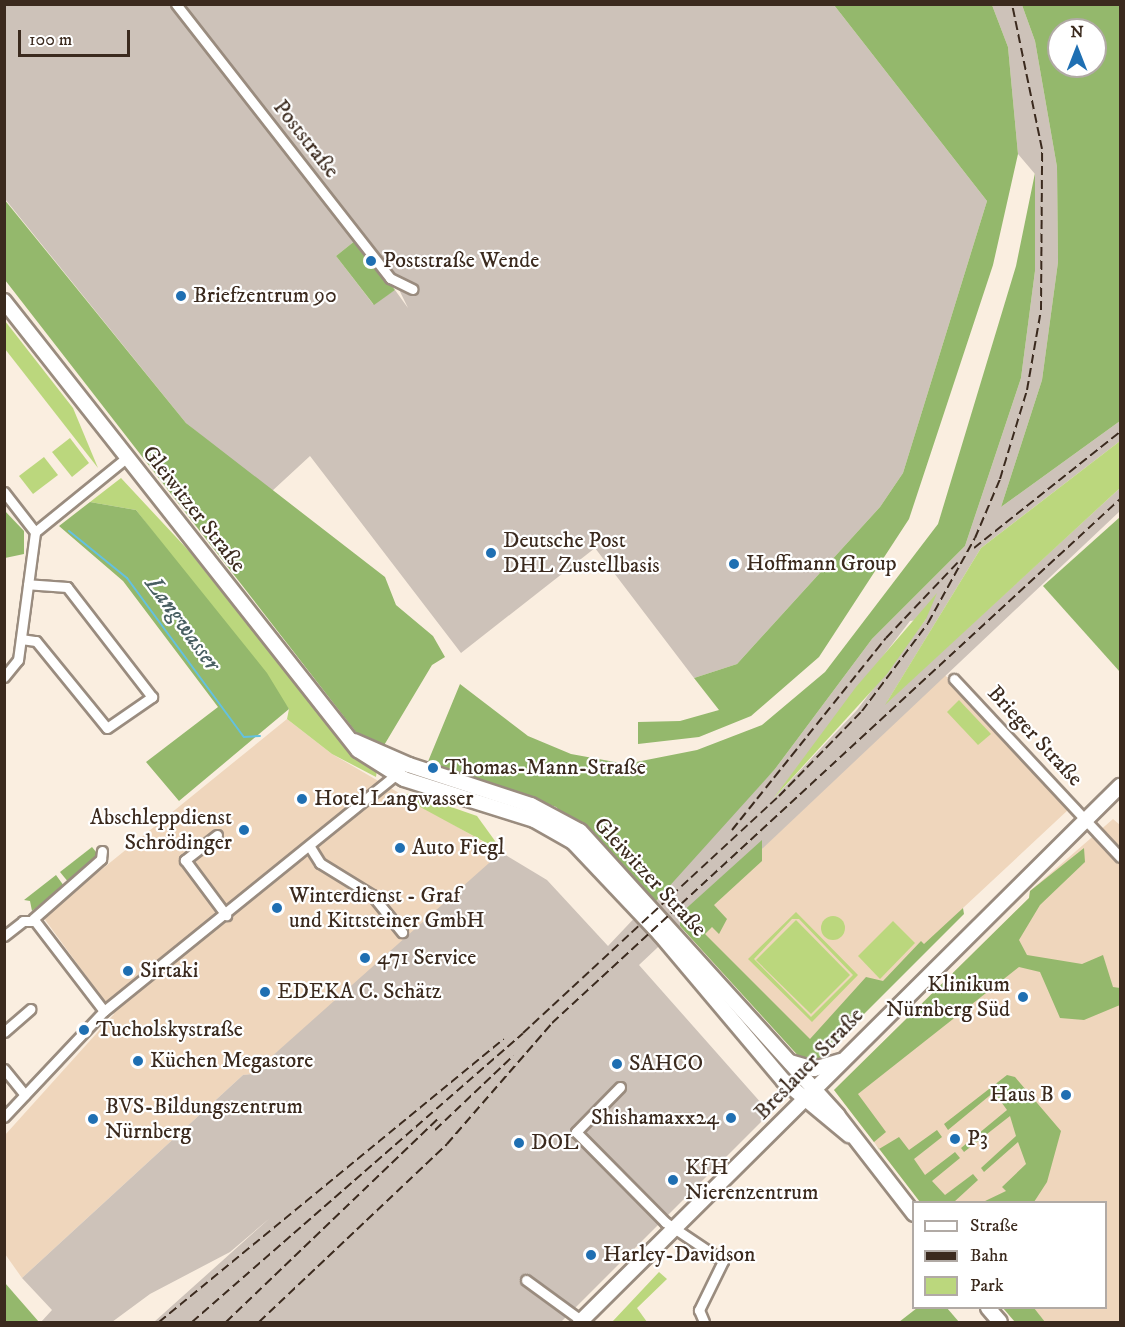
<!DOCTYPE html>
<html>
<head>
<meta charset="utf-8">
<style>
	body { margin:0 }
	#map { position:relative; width:1125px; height:1327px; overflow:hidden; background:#faeee0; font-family:"IM FELL DW Pica",serif }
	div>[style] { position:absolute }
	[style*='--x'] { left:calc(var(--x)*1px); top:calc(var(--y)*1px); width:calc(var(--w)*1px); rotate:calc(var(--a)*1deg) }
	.built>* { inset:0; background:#efd6bc }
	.industrial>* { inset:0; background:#cdc2b9 }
	.green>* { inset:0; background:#bbd77d }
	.round { border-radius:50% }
	.forest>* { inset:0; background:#94b86c }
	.stream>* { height:2px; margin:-1px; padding:0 1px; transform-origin:1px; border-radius:1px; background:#63c1e1 }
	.roads { filter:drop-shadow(2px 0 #9a8c7f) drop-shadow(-2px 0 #9a8c7f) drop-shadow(0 2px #9a8c7f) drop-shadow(0 -2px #9a8c7f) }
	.street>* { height:9px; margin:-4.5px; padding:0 4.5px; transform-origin:4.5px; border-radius:4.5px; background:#fff }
	.secondary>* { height:14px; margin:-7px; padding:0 7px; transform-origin:7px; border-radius:7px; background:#fff }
	.rail>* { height:2px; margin-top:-1px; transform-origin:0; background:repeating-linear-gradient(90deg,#3b2a1e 0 9px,transparent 0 13.5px) }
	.dots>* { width:16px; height:16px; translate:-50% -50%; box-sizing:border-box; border:3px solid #fff; border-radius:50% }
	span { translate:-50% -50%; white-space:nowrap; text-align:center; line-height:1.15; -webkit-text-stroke:4.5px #fff; paint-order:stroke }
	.street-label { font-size:22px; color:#3b2a1e }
	.poi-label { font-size:22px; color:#3b2a1e }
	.left { translate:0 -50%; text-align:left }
	.right { translate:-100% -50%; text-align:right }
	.water-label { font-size:24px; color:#495f62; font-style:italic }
	.frame { position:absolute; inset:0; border:6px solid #3b2a1e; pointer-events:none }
	.legend { position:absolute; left:912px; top:1201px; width:195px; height:108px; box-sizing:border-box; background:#fff; border:2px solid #b1aaa5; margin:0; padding:8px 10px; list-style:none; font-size:18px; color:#3b2a1e }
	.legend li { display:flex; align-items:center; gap:12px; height:30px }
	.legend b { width:30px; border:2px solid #b1aaa5 }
	.north { position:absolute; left:1047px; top:18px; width:60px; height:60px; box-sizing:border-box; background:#fff; border:2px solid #b1aaa5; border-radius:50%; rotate:0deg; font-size:16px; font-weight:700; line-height:24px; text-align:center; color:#3b2a1e }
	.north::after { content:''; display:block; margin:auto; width:21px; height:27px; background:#1f6fb2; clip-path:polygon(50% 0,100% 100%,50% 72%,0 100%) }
	.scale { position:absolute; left:18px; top:30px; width:112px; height:27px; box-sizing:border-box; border:3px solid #3b2a1e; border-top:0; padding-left:8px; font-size:18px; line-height:21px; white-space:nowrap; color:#3b2a1e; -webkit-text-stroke:4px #fff; paint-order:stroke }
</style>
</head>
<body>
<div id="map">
	<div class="built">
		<div style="clip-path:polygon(945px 675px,1069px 809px,963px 908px,816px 1062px,803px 1061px,680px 926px)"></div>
		<div style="clip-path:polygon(287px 719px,332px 754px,504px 854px,252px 1074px,243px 1075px,22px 1278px,5px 1254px,5px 1135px,114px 1014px,43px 917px)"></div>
		<div style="clip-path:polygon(1113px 819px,1120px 825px,1120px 1322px,1015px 1322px,1003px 1308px,1106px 1308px,1106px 1202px,920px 1202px,834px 1090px,1029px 898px,1030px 891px)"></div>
	</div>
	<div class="industrial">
		<div style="clip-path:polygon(4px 5px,169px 5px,356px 240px,336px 256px,373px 304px,395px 290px,408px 308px,388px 267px,182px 5px,834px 5px,987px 201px,903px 473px,880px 507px,737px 664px,694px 678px,595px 548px,461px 653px,310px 456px,271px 492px,186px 423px,5px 199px)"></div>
		<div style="clip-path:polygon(evenodd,992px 5px,1022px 5px,1035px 41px,1057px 167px,1058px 262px,1042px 380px,1001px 507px,1120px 421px,1120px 441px,981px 548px,887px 702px,1120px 488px,1120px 511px,639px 965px,770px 1113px,561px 1322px,154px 1322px,270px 1218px,230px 1252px,150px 1294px,112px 1322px,41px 1322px,52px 1310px,22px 1278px,243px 1075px,252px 1074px,489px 863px,504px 854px,547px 880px,608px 946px,775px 769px,872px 639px,965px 546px,1021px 378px,1035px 271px,1035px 174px,1018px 154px,1008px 47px,992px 5px,926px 619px,857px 710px,773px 799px,910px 621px,926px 619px)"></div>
	</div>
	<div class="green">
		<div style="clip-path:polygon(5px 321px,73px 408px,98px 468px,5px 349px)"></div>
		<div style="clip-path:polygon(70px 438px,89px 463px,72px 477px,52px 452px)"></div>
		<div style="clip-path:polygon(1120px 441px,1120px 488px,885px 705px,981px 548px)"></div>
		<div style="clip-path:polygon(44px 457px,58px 475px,33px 494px,19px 476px)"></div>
		<div style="clip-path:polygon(121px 478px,189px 551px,337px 737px,377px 770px,376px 777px,332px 754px,287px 719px,289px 709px,136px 510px,90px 502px)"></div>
		<div style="clip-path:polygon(937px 593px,926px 619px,887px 674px,773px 799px,856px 687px)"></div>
		<div style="clip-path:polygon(959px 700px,991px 734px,978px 745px,947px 712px)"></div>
		<div style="clip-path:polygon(411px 793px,477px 816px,503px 852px,400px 796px)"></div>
		<div style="clip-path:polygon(evenodd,796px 912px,858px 975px,812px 1022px,748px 959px,796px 912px,792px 919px,799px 919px,853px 975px,811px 1017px,754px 959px,792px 919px)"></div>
		<div class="round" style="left:821px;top:916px;width:24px;height:24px"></div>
		<div style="clip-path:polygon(796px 920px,850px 975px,811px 1014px,756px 960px)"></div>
		<div style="clip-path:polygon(893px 921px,915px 943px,880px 979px,858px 956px)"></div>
		<div style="clip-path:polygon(659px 1272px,667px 1279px,637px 1308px,647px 1322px,612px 1322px)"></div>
	</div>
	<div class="forest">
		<div style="clip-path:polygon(834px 5px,992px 5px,1008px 47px,1018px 154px,993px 265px,909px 519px,819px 657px,751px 716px,699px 737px,638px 744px,638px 722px,680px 721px,719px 710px,694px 678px,737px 664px,880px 507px,903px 473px,987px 201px)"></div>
		<div style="clip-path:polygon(evenodd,1022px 5px,1120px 5px,1120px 421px,1001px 507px,1042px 380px,1058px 262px,1057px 167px,1035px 41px,1022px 5px,1059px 30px,1095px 30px,1095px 66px,1059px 66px,1059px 30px)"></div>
		<div style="clip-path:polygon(1035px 173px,1035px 271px,1021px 378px,965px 546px,872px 639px,775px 769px,656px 901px,556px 807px,427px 764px,460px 684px,528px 736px,571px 754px,626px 764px,697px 750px,762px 725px,825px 672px,938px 524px,1016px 266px)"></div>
		<div style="clip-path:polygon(4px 199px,186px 423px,385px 577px,396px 605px,433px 636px,445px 657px,432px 665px,383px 747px,359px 736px,5px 280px)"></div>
		<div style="clip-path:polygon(356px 240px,395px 290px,374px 305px,336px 256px)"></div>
		<div style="clip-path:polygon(90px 502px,136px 510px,267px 673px,289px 709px,179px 801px,146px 762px,218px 707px,123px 581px,59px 526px)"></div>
		<div style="clip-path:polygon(4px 510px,24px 531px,24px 554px,5px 558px)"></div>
		<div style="clip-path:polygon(1120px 517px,1120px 672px,1043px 586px)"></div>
		<div style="clip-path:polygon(762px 840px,762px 861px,714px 905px,727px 919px,719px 934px,712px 927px,705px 934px,810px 1039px,866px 977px,883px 981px,921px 941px,924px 944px,963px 908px,964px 914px,816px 1062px,803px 1061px,680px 926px,680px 914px)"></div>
		<div style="clip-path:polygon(92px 847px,101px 858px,69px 883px,60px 872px)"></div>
		<div style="clip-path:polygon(1084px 848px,1085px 862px,1040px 905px,1019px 940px,1027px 955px,1082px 964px,1103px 955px,1113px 987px,1120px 988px,1120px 1005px,1084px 1020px,1060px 1018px,1040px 972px,1019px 967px,858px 1094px,886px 1132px,874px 1142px,879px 1149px,899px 1137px,909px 1150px,937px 1130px,942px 1137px,914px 1159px,925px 1175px,955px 1152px,960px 1158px,932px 1181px,945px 1195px,973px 1174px,978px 1180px,954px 1202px,920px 1202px,834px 1090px,1029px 898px,1030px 891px)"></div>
		<div style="clip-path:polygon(56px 875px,64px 886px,32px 911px,30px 901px,24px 900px)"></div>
		<div style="clip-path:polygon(1007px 1075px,1015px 1077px,1061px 1131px,1047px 1182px,1034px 1202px,983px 1202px,1006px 1191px,1002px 1187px,1026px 1164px,1018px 1142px,984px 1172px,981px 1168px,1016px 1136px,1010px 1116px,964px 1152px,961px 1148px,1007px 1110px,994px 1092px,948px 1130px,944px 1124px)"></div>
		<div style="clip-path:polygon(4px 1283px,5px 1283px,39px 1322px,5px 1322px)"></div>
		<div style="clip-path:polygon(917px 1308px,947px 1308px,959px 1322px,899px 1322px)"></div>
		<div style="clip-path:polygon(1003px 1308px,1034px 1308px,1045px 1322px,1015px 1322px)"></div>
	</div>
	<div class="stream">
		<div style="--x:69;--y:531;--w:75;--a:39"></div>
		<div style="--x:127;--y:578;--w:197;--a:53.7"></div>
		<div style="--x:244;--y:737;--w:16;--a:-4"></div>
	</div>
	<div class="roads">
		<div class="street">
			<div style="--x:176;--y:4;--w:348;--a:52"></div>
			<div style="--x:390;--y:278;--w:25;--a:26"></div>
			<div style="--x:4;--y:492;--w:51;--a:52.2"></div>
			<div style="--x:21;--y:639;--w:15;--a:8"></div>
			<div style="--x:36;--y:641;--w:112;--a:50.8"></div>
			<div style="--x:107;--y:728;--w:55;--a:-34.6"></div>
			<div style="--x:152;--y:697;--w:139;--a:-127.7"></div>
			<div style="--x:67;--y:587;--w:39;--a:-176"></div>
			<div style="--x:4;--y:677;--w:22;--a:-51"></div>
			<div style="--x:18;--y:660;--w:129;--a:-82.4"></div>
			<div style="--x:35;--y:532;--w:117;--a:-39.1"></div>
			<div style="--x:954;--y:679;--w:243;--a:47"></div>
			<div style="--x:217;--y:835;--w:41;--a:142"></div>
			<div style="--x:185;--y:860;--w:69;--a:53.3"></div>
			<div style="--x:310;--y:847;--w:19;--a:58"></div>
			<div style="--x:320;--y:863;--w:61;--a:31.6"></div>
			<div style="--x:372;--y:895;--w:48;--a:51"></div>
			<div style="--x:33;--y:919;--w:91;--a:-41.4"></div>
			<div style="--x:101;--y:859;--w:8;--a:-83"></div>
			<div style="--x:4;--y:936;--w:24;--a:-38"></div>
			<div style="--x:23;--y:921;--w:12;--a:0"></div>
			<div style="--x:35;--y:921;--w:113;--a:52.5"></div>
			<div style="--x:4;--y:1032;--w:35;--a:-41"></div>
			<div style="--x:4;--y:1069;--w:33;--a:51"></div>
			<div style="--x:620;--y:1087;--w:63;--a:134.4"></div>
			<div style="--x:576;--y:1132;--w:127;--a:45.3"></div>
			<div style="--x:665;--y:1222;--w:70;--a:33.9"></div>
			<div style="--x:723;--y:1261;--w:55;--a:116.1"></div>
			<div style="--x:699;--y:1310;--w:13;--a:67"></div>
			<div style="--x:4;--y:1117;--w:146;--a:-46.7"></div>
			<div style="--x:104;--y:1011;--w:381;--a:-39"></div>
			<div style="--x:526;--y:1280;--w:69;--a:36.2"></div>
		</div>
		<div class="secondary">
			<div style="--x:4;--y:301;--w:572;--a:51.75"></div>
			<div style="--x:358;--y:750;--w:54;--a:32.2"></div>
			<div style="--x:404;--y:779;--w:136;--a:17.5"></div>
			<div style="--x:534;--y:820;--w:45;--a:29.4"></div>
			<div style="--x:573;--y:842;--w:127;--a:46.6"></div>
			<div style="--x:660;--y:934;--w:192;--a:49.9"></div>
			<div style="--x:784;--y:1081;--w:85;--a:39.7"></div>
			<div style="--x:354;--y:741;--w:60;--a:23.6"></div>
			<div style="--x:409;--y:765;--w:128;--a:18.2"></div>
			<div style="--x:531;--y:805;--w:55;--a:28"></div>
			<div style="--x:580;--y:831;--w:384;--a:47.8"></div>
			<div style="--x:838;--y:1116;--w:124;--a:52.2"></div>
			<div style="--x:790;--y:1062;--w:25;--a:16"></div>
			<div style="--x:814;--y:1069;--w:27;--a:-17"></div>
			<div style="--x:988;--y:1308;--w:18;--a:49"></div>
			<div style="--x:580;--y:1322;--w:761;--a:-44.79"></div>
		</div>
	</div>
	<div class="rail">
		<div style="--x:974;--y:548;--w:186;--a:-38.5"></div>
		<div style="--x:732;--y:830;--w:246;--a:-51.3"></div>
		<div style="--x:886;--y:638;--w:105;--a:-46.5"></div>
		<div style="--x:435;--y:1130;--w:108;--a:-43.5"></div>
		<div style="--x:159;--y:1322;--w:446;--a:-39.4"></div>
		<div style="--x:192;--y:1322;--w:439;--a:-41.1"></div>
		<div style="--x:523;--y:1033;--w:349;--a:-42.8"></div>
		<div style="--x:779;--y:796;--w:119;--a:-45.7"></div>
		<div style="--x:862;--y:711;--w:110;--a:-53.1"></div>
		<div style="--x:928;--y:623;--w:97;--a:-61.1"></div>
		<div style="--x:975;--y:538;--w:64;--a:-67"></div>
		<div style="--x:1000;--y:479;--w:93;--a:-73.1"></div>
		<div style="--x:1027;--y:390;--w:81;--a:-80.1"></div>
		<div style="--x:1041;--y:310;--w:161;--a:-89.6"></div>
		<div style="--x:1042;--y:149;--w:148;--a:-101.7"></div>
		<div style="--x:226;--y:1322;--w:294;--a:-43.8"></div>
		<div style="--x:259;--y:1322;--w:259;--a:-43.4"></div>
		<div style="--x:447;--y:1144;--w:160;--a:-49"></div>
		<div style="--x:552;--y:1023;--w:773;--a:-42.69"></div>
	</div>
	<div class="dots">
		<div style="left:371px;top:261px;background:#1f6fb2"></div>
		<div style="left:181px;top:296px;background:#1f6fb2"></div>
		<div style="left:491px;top:553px;background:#1f6fb2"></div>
		<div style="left:734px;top:564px;background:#1f6fb2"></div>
		<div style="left:433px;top:768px;background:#1f6fb2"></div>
		<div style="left:302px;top:799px;background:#1f6fb2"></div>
		<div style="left:244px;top:830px;background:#1f6fb2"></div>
		<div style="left:400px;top:848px;background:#1f6fb2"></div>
		<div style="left:277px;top:908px;background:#1f6fb2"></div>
		<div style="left:365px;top:958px;background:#1f6fb2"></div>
		<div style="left:128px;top:971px;background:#1f6fb2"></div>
		<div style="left:265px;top:992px;background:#1f6fb2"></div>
		<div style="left:1023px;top:997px;background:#1f6fb2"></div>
		<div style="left:84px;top:1030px;background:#1f6fb2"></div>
		<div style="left:138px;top:1061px;background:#1f6fb2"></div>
		<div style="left:617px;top:1064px;background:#1f6fb2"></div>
		<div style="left:1066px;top:1095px;background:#1f6fb2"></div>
		<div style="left:731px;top:1118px;background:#1f6fb2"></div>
		<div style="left:93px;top:1119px;background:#1f6fb2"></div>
		<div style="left:955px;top:1139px;background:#1f6fb2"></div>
		<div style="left:519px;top:1143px;background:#1f6fb2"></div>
		<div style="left:673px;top:1180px;background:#1f6fb2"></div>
		<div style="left:591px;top:1255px;background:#1f6fb2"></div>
	</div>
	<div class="street-label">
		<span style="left:306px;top:139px;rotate:52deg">Poststraße</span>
		<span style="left:194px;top:509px;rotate:52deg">Gleiwitzer Straße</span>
		<span style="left:1035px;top:736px;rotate:47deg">Brieger Straße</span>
		<span style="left:650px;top:877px;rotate:47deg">Gleiwitzer Straße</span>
		<span style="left:809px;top:1064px;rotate:-46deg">Breslauer Straße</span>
	</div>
	<div class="poi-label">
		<span class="left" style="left:383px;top:261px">Poststraße Wende</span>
		<span class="left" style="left:193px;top:296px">Briefzentrum 90</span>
		<span class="left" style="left:503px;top:553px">Deutsche Post<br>DHL Zustellbasis</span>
		<span class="left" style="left:746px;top:564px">Hoffmann Group</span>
		<span class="left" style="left:445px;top:768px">Thomas-Mann-Straße</span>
		<span class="left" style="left:314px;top:799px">Hotel Langwasser</span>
		<span class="right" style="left:232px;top:830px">Abschleppdienst<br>Schrödinger</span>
		<span class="left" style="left:412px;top:848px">Auto Fiegl</span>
		<span class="left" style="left:289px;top:908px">Winterdienst - Graf<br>und Kittsteiner GmbH</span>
		<span class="left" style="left:377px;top:958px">471 Service</span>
		<span class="left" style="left:140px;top:971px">Sirtaki</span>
		<span class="right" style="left:1010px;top:997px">Klinikum<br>Nürnberg Süd</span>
		<span class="left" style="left:277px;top:992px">EDEKA C. Schätz</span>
		<span class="left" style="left:96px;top:1030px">Tucholskystraße</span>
		<span class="left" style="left:150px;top:1061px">Küchen Megastore</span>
		<span class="left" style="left:629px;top:1064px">SAHCO</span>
		<span class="right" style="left:1054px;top:1095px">Haus B</span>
		<span class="left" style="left:105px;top:1119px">BVS-Bildungszentrum<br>Nürnberg</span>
		<span class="right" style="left:719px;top:1118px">Shishamaxx24</span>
		<span class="left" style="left:967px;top:1139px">P3</span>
		<span class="left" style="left:531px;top:1143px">DOL</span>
		<span class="left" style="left:685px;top:1180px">KfH<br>Nierenzentrum</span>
		<span class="left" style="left:603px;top:1255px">Harley-Davidson</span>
	</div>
	<div class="water-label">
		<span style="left:182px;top:624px;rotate:54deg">Langwasser</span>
	</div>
	<div class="frame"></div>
	<ul class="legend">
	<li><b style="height:8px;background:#fff"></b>Straße</li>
	<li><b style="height:8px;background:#3b2a1e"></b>Bahn</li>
	<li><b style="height:16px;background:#bbd77d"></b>Park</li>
	</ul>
	<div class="north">N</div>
	<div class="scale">100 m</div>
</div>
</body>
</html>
